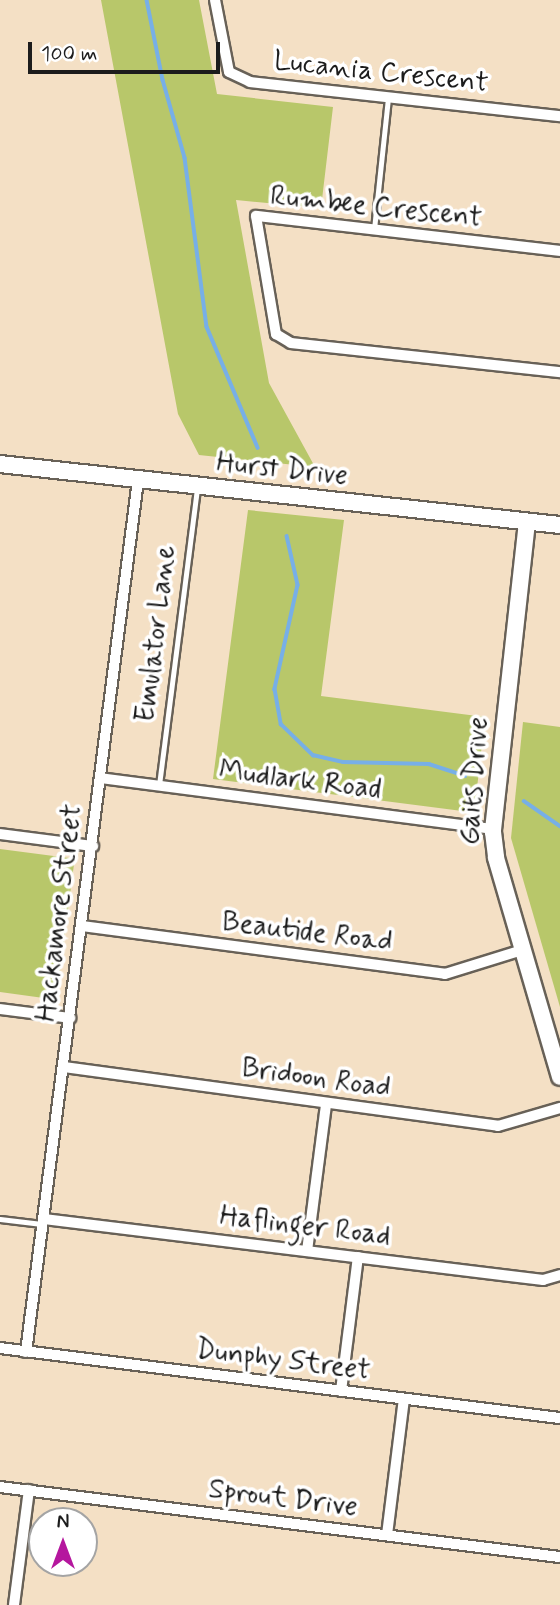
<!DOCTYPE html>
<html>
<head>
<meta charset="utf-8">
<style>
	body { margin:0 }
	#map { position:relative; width:560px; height:1605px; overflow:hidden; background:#f4e0c5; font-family:Mynerve,sans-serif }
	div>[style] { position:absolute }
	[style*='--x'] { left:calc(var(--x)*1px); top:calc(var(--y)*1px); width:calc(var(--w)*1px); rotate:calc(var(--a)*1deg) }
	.green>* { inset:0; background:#b8c76a }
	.stream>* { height:3.5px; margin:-1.75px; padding:0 1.75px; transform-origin:1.75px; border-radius:1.75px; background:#77afe7 }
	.roads { filter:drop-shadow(2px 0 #686157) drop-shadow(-2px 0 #686157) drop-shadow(0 2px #686157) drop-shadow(0 -2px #686157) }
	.lane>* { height:5px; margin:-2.5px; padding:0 2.5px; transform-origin:2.5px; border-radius:2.5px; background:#fff }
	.street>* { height:10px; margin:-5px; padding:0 5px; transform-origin:5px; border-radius:5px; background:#fff }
	.secondary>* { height:16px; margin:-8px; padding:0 8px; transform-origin:8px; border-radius:8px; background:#fff }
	span { translate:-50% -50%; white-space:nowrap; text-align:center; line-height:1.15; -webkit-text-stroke:7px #fff; paint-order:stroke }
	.street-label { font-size:28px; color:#1c1c1c }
	.north { position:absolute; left:28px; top:1507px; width:70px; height:70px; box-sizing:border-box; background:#fff; border:2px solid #a4a4a4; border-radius:50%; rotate:0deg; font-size:19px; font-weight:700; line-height:28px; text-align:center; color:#1c1c1c }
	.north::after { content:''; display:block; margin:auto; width:24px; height:32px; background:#b5179e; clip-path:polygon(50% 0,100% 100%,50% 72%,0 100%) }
	.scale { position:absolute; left:28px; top:42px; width:192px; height:32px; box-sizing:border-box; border:4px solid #1c1c1c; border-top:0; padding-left:9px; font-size:21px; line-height:24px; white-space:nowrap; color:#1c1c1c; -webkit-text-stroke:5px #fff; paint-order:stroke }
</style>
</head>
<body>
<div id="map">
	<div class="green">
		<div style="clip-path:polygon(101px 0,199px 0,217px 94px,333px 107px,321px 208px,236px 200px,269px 383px,315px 467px,199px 455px,178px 414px)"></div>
		<div style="clip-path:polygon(248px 510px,344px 520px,321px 696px,485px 717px,475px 806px,470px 812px,213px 779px)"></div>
		<div style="clip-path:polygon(523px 722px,560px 727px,560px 1007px,511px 838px)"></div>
		<div style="clip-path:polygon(0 849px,69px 858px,74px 864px,57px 994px,51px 999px,0 992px)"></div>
	</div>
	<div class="stream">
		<div style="--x:147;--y:0;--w:82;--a:78.7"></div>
		<div style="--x:163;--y:80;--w:81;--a:74.2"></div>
		<div style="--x:185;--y:158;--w:170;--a:82.6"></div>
		<div style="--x:207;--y:327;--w:131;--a:67.1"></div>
		<div style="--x:287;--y:536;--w:50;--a:77.3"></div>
		<div style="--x:298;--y:585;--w:107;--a:102.5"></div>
		<div style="--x:275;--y:689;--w:36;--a:80"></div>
		<div style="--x:281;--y:724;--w:45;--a:44.1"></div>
		<div style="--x:313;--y:755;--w:31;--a:13"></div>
		<div style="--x:343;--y:762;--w:86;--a:1.3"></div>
		<div style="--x:429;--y:764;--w:38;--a:18"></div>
		<div style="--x:524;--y:801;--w:44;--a:34.8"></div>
	</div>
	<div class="roads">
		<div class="lane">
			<div style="--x:374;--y:229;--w:133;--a:-83.9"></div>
			<div style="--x:159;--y:785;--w:299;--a:-82.7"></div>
			<div style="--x:0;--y:1219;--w:42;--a:6.8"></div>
		</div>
		<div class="street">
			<div style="--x:215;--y:0;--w:73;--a:79"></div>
			<div style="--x:229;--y:72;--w:23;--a:25"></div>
			<div style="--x:250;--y:82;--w:312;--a:6.3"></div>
			<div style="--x:560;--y:251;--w:306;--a:-173.4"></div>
			<div style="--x:256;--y:216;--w:120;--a:80.4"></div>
			<div style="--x:276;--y:334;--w:17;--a:31"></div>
			<div style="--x:291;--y:343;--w:271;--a:6.2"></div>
			<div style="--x:100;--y:778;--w:396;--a:7.4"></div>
			<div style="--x:0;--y:834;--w:94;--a:7.4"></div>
			<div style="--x:82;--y:926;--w:366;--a:7.5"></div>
			<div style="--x:445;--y:974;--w:81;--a:-17.3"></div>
			<div style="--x:0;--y:1009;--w:71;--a:7.3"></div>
			<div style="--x:64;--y:1067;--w:438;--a:7.7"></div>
			<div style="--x:498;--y:1126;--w:65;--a:-16.2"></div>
			<div style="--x:44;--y:1219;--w:503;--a:6.97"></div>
			<div style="--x:543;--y:1280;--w:18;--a:-16"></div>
			<div style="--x:307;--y:1251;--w:148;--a:-82.6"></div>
			<div style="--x:0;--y:1348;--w:564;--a:7.13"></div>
			<div style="--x:26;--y:1352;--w:879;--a:-82.68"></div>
			<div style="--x:341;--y:1391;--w:135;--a:-82.8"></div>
			<div style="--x:0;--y:1487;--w:564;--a:7.13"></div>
			<div style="--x:387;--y:1535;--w:137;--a:-82.9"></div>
			<div style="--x:14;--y:1605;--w:116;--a:-82.6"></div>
		</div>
		<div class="secondary">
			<div style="--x:0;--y:464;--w:563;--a:6.22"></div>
			<div style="--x:527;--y:522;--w:312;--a:96.3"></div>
			<div style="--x:493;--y:832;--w:26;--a:83"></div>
			<div style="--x:496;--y:858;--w:228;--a:73.7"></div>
		</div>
	</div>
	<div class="street-label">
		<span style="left:381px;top:73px;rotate:6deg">Lucania Crescent</span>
		<span style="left:376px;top:208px;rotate:6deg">Rumbee Crescent</span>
		<span style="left:282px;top:470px;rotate:6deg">Hurst Drive</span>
		<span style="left:157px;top:634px;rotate:-83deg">Emulator Lane</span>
		<span style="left:300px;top:781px;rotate:7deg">Mudlark Road</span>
		<span style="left:475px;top:781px;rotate:-86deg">Gaits Drive</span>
		<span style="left:60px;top:913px;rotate:-83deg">Hackamore Street</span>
		<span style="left:307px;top:933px;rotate:7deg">Beautide Road</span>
		<span style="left:316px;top:1079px;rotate:8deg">Bridoon Road</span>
		<span style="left:305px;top:1227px;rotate:7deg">Haflinger Road</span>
		<span style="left:283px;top:1361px;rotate:7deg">Dunphy Street</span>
		<span style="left:283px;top:1499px;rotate:7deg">Sprout Drive</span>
	</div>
	<div class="north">N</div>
	<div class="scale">100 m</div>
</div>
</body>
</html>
